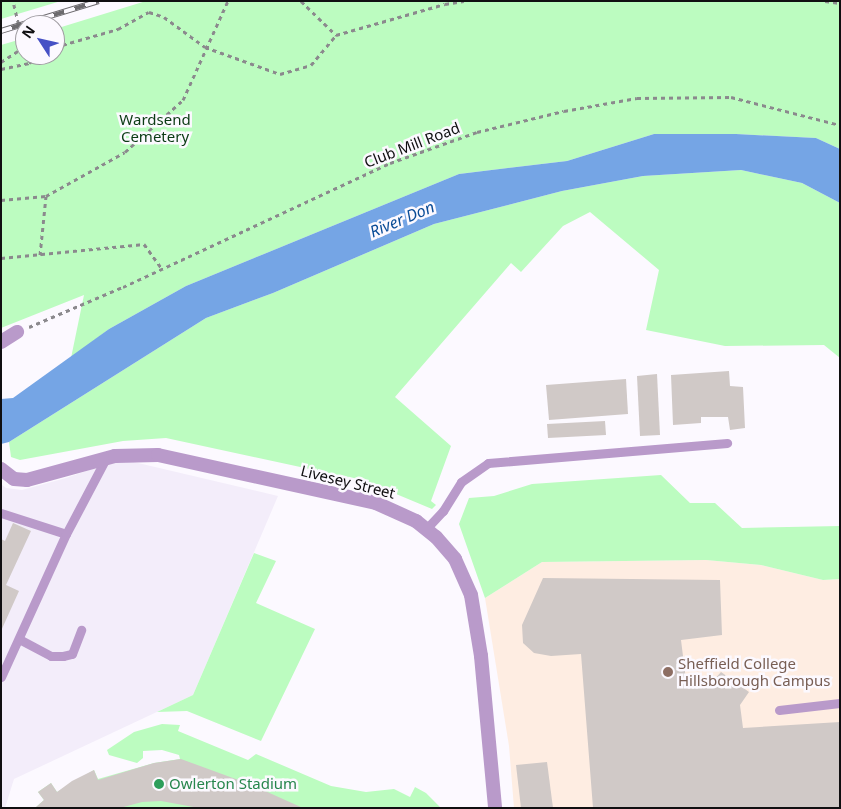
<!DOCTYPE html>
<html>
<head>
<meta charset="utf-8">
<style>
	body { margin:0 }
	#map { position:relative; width:841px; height:809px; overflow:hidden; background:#fcf9ff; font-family:"Noto Sans",sans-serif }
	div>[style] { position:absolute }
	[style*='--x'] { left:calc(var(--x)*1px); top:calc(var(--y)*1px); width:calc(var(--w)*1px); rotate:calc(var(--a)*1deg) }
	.built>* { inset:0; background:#f3edfa }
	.education>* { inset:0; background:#feede2 }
	.green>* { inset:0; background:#bcfcc0 }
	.water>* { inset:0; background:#75a5e5 }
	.building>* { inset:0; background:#d0c9c7 }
	.path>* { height:3px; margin-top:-1.5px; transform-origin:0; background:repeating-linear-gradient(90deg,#8b898d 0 4px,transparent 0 8px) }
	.service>* { height:9px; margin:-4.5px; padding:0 4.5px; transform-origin:4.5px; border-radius:4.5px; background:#b99aca }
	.minor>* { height:14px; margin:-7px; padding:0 7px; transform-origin:7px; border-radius:7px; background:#b99aca }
	.rail>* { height:5.5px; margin-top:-2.75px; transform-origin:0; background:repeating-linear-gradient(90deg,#fcf9ff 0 11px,#6c6a6e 0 22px); box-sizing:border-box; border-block:1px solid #6c6a6e }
	.dots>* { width:14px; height:14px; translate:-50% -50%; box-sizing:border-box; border:2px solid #fcf9ff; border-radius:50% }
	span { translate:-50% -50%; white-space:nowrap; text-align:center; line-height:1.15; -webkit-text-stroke:5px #fcf9ff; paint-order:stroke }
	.park-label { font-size:15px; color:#0b3b14 }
	.street-label { font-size:15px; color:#100f11 }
	.education-label { font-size:15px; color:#785e54 }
	.left { translate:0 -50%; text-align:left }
	.leisure-label { font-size:15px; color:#27864d }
	.water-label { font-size:16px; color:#0a4c97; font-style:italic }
	.frame { position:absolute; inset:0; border:2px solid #100f11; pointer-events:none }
	.north { position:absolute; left:15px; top:15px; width:50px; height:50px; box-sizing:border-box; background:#fcf9ff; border:1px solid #9e9ba0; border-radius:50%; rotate:305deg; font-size:14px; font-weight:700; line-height:20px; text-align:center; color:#100f11 }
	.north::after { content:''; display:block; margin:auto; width:18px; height:22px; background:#4651c5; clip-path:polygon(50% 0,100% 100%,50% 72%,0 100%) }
</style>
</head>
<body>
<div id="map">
	<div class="built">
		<div style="clip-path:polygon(121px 459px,278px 496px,193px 695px,14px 779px,5px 808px,1px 808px,1px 484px,6px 488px,22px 490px,66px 478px)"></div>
	</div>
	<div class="education">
		<div style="clip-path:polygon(706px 560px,761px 565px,823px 580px,840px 579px,840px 808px,514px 808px,509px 746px,485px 598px,542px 562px)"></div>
	</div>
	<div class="green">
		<div style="clip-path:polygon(1px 1px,61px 1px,1px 19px)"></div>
		<div style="clip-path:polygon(146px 1px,840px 1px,840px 149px,816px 138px,736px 134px,654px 134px,567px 161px,459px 174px,186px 286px,109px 329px,71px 358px,84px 295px,1px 328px,1px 45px,25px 38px,25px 55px,55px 55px,55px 29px)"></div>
		<div style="clip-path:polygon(741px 170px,802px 183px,840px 203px,840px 358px,824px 345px,725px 346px,646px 330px,659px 270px,590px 212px,563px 226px,521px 272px,511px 263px,395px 397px,451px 446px,431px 501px,436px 505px,432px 509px,365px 481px,166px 438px,123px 441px,20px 460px,11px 457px,9px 442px,206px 318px,273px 293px,434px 224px,562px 191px,643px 176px)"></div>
		<div style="clip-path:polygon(661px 475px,690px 503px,715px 503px,742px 528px,840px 526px,840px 579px,823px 580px,761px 565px,706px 560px,542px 562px,485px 598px,459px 524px,469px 498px,494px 496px,532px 484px)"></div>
		<div style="clip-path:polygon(254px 553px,276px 561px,256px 603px,315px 629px,261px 741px,187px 711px,157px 712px,193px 695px)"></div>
		<div style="clip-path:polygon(162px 724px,180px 725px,178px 731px,248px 760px,256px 754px,331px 786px,366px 792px,394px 789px,410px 797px,415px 787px,426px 793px,441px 808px,35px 808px,44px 800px,38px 792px,51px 783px,57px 792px,94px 770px,98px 779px,154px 763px,180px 759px,179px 755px,162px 750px,143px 751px,143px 758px,137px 763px,109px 755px,107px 750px,134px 732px)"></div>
	</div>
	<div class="water">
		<div style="clip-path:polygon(654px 134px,736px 134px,816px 138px,840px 149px,840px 203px,802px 183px,741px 170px,643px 176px,562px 191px,434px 224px,273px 293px,206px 318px,9px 442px,1px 444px,1px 399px,13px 398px,109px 329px,186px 286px,459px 174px,567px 161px)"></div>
	</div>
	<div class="building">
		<div style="clip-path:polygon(729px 371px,730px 386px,743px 387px,745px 428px,730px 430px,728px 417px,701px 417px,701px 423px,673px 425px,671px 375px)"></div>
		<div style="clip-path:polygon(657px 374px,660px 435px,640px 436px,637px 376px)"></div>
		<div style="clip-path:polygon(626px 379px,628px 414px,549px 420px,546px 385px)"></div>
		<div style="clip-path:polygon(605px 421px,606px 435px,548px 438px,547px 424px)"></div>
		<div style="clip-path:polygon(13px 523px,31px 531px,6px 585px,19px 591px,1px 631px,1px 539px,5px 541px)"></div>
		<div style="clip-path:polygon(543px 578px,720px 580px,722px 635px,681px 640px,686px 680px,713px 681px,721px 672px,749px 692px,740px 705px,743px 728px,840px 722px,840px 808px,593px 808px,581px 654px,551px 656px,534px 653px,523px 643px,522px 625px)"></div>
		<div style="clip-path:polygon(181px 759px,252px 785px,303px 808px,199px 808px,161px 801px,142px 802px,120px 808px,35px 808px,44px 800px,38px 792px,51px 783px,57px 792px,72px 781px,94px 770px,98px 780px,154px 763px)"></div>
		<div style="clip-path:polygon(547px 762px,553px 808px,521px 808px,516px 765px)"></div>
	</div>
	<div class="path">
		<div style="--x:301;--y:1;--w:49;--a:44.2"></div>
		<div style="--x:825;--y:1;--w:15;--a:8"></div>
		<div style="--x:55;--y:47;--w:66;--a:-15.9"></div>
		<div style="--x:118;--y:29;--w:35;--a:-29"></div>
		<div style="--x:149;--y:12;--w:16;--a:18"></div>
		<div style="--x:164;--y:17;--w:51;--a:36.2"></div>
		<div style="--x:205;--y:47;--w:80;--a:19.8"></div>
		<div style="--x:280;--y:74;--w:32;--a:-16"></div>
		<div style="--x:311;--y:65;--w:39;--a:-50"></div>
		<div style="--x:336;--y:35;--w:113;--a:-15.9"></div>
		<div style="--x:445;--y:4;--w:19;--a:-9"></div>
		<div style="--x:1;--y:62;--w:27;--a:-33"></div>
		<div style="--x:24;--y:47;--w:47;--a:-103.4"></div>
		<div style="--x:1;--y:69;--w:29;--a:-12"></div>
		<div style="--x:29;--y:63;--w:14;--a:-34"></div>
		<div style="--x:1;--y:200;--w:45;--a:-5.1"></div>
		<div style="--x:40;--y:255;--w:59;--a:-84.2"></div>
		<div style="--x:46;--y:196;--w:90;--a:-29.1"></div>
		<div style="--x:125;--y:152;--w:78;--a:-41.9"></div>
		<div style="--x:183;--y:100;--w:109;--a:-65.6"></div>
		<div style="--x:1;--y:258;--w:144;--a:-5.6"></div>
		<div style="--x:144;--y:244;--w:31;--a:54"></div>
		<div style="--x:29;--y:327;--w:102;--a:-23.1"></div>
		<div style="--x:123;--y:287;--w:294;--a:-24.9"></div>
		<div style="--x:390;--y:163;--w:92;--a:-19.6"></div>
		<div style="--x:477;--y:132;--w:89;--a:-13.6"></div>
		<div style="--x:564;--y:111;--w:74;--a:-10.1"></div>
		<div style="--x:637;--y:98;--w:94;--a:-0.6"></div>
		<div style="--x:731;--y:97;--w:113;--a:14.4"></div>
	</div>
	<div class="service">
		<div style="--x:1;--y:513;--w:68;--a:17.9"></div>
		<div style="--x:426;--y:529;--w:25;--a:-47"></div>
		<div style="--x:443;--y:511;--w:34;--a:-58"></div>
		<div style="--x:461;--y:482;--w:33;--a:-35"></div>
		<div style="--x:488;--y:463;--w:240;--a:-4.8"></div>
		<div style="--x:19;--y:639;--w:36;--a:28"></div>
		<div style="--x:51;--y:656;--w:12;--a:0"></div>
		<div style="--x:63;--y:656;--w:9;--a:-13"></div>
		<div style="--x:72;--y:654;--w:26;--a:-69"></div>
		<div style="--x:1;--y:677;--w:157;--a:-65.6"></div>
		<div style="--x:66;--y:534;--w:86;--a:-62.2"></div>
		<div style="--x:779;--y:710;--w:61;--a:-6.5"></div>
	</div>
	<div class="minor">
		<div style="--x:1;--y:342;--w:19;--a:-32"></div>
		<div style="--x:1;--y:469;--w:16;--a:38"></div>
		<div style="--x:14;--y:479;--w:13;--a:4"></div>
		<div style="--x:27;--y:480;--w:91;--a:-15.3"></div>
		<div style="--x:115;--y:456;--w:43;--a:-1.3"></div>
		<div style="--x:158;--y:455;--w:223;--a:12.4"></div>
		<div style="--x:376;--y:503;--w:44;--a:24.2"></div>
		<div style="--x:416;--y:521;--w:26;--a:39"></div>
		<div style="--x:436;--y:537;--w:29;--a:49"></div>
		<div style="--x:455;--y:559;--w:39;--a:66"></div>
		<div style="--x:471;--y:595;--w:62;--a:80.7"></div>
		<div style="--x:481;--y:656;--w:153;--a:84.7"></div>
	</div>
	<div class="rail">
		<div style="--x:1;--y:31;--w:102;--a:-17"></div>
	</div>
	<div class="dots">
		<div style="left:668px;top:672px;background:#8d6e63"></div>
		<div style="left:159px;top:784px;background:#2e9e5b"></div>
	</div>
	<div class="park-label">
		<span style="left:155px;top:128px">Wardsend<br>Cemetery</span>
	</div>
	<div class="street-label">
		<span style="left:412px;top:145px;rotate:-21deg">Club Mill Road</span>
		<span style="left:348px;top:482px;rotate:14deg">Livesey Street</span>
	</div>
	<div class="education-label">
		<span class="left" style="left:678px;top:672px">Sheffield College<br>Hillsborough Campus</span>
	</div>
	<div class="leisure-label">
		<span class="left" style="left:169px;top:784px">Owlerton Stadium</span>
	</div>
	<div class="water-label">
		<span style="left:402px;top:219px;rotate:-23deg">River Don</span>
	</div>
	<div class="frame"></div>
	<div class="north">N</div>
</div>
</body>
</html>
